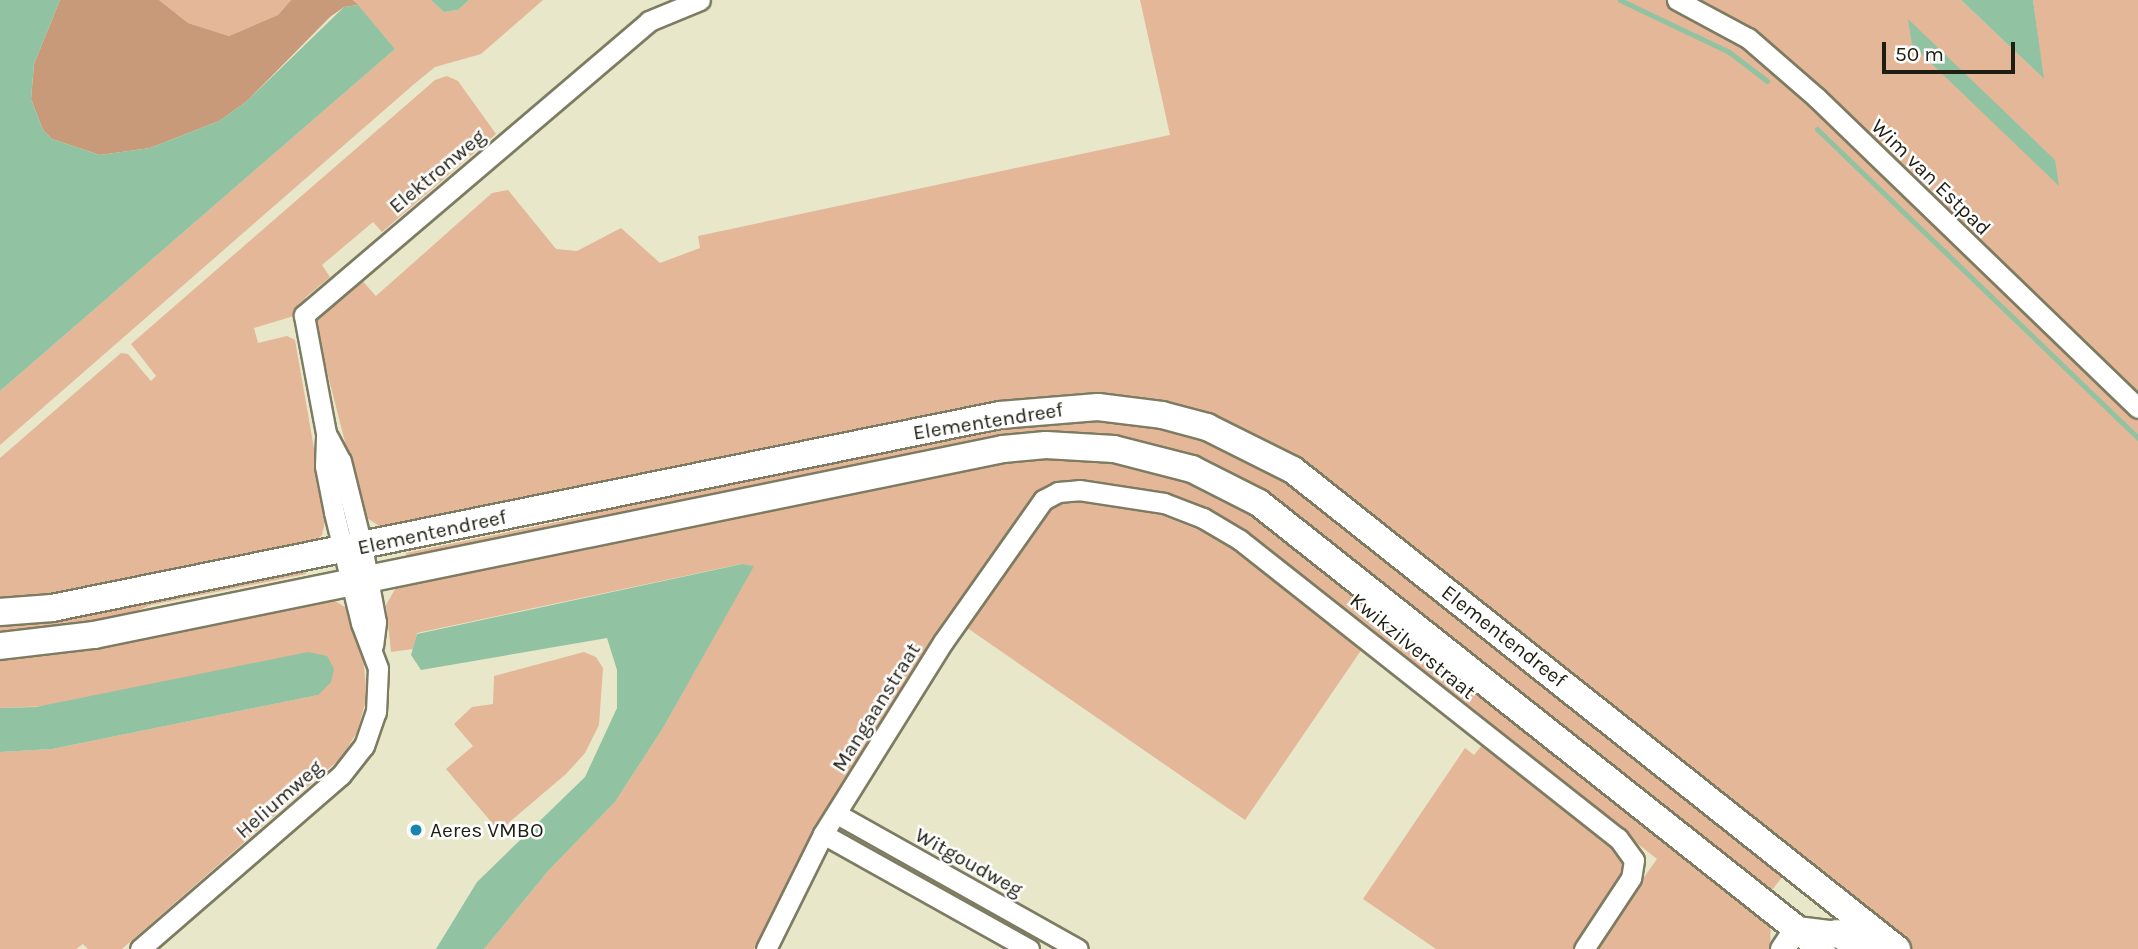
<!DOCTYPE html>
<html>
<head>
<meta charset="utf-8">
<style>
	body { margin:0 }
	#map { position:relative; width:2138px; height:949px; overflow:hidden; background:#e8e7ca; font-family:Karla,sans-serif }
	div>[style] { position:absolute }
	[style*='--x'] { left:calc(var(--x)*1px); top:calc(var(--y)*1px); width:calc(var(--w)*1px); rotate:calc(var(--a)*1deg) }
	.green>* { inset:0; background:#e3b798 }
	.forest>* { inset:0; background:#c89a7a }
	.water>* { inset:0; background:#91c3a2 }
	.stream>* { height:5px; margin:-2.5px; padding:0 2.5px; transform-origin:2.5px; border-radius:2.5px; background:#91c3a2 }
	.roads { filter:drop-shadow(2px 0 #7d7c62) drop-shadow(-2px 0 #7d7c62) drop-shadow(0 2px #7d7c62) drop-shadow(0 -2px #7d7c62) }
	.minor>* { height:19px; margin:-9.5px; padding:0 9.5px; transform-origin:9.5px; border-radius:9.5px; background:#fff }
	.tertiary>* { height:23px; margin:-11.5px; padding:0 11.5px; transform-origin:11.5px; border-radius:11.5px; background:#fff }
	.secondary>* { height:26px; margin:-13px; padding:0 13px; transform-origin:13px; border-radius:13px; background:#fff }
	.dots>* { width:19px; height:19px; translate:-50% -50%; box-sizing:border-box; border:4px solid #fff; border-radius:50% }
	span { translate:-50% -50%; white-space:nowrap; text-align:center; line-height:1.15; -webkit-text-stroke:5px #fff; paint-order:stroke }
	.street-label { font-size:21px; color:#1e1e13 }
	.poi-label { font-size:21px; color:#1e1e13 }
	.left { translate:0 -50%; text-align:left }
	.scale { position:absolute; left:1882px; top:42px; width:133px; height:32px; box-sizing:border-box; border:4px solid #1e1e13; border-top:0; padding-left:9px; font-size:21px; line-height:24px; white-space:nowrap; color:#1e1e13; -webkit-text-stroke:5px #fff; paint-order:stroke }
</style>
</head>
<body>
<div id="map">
	<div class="green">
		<div style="clip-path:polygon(159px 0,291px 0,278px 15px,229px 36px,188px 23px)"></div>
		<div style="clip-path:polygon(353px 0,431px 0,444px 12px,458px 10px,469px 0,543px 0,481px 54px,435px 67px,413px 85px,0 445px,0 391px,395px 49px)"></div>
		<div style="clip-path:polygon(1140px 0,1961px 0,2043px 78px,2033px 0,2138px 0,2138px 949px,1912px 949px,1322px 480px,1143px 403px,385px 530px,364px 516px,315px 325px,316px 317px,359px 277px,376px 296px,492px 193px,508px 190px,556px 249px,577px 251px,621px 228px,660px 263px,700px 248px,698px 236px,1170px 135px)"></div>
		<div style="clip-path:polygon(447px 76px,458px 81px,496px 134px,382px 232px,373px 222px,322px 265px,330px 277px,306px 297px,294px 316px,254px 328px,258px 343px,287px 336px,295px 340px,326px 517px,322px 535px,316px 541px,73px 595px,0 604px,0 458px,121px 353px,128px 354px,151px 381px,156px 376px,131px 344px,435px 80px)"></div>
		<div style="clip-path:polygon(1080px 416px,1183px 430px,1274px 469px,1786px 872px,1768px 895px,1310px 531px,1110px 439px,408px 561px,406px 553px,577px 518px,618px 503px,1028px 420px)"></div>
		<div style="clip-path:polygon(1061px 454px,1160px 468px,1240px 502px,1771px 923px,1770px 949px,1593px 949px,1657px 859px,1279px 560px,1148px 491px,1078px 482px,1040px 490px,946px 622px,829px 805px,754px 949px,484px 949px,549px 870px,615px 802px,663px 728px,753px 566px,741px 564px,417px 633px,413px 649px,391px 652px,386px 605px,398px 584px,989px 461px)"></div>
		<div style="clip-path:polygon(1074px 499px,1146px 509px,1219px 538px,1362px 649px,1245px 820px,963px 625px,1050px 506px)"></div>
		<div style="clip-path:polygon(305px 566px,306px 574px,151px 605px,112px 621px,0 637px,0 622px)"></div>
		<div style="clip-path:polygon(329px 597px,348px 609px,363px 656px,367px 697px,357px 732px,342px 757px,122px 949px,88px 949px,83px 944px,76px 949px,0 949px,0 752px,52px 749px,318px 695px,0 708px,0 655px)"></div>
		<div style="clip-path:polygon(584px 652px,596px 657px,603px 668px,599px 725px,585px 753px,566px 774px,499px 831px,446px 769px,473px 746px,454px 724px,472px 707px,493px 704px,494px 676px)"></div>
		<div style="clip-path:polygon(1483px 744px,1619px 854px,1623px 865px,1618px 882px,1573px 949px,1436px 949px,1363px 899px,1465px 748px,1474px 755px)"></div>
	</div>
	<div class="forest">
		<div style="clip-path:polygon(60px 0,159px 0,188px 23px,229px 36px,278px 15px,291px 0,353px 0,358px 5px,344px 7px,330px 17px,246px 102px,219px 121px,150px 148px,100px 155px,52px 139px,43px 130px,31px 99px,34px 64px)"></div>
	</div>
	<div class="water">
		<div style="clip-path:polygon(0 0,60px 0,34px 64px,31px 99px,43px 130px,52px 139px,100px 155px,150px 148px,219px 121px,246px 102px,344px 7px,358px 5px,395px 49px,0 391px)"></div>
		<div style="clip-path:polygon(431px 0,469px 0,458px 10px,444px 12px)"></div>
		<div style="clip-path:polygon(1961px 0,2033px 0,2044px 79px)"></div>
		<div style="clip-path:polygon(1908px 19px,2055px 160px,2059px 186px,1912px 45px)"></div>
		<div style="clip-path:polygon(742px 564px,754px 566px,663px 728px,615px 802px,549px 870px,484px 949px,436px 949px,477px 882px,585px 777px,617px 708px,617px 670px,607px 638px,421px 670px,411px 655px,417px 634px)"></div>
		<div style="clip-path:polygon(308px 652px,327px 656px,334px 669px,331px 682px,318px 695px,52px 749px,0 752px,0 708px,36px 707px)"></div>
	</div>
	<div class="stream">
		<div style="--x:1620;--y:0;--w:121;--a:25.5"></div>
		<div style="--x:1729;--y:52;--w:48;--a:37.3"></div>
		<div style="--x:1817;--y:129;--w:446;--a:43.9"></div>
	</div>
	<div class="roads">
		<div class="minor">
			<div style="--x:1677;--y:0;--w:81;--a:28.2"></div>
			<div style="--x:1748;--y:38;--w:91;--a:41"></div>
			<div style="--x:1817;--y:98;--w:446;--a:44"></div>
			<div style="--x:328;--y:437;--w:27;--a:62"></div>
			<div style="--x:341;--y:461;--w:88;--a:76.1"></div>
			<div style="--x:362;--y:546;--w:77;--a:79.6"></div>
			<div style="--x:376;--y:622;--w:23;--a:97"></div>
			<div style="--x:837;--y:814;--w:276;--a:29.3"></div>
			<div style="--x:823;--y:834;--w:236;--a:29.2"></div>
			<div style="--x:140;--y:949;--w:266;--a:-40.9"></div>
			<div style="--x:341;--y:775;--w:37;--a:-52"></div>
			<div style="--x:364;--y:746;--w:36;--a:-71"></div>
			<div style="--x:376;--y:712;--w:44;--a:-87.4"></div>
			<div style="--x:378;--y:668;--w:48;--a:-110.7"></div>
			<div style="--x:361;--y:623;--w:114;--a:-103.7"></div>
			<div style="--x:334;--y:512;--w:47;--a:-101.1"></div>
			<div style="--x:325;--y:466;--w:33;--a:-88"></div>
			<div style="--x:326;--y:433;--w:120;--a:-100.6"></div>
			<div style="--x:304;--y:315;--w:453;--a:-40.4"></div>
			<div style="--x:649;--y:21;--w:55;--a:-22.4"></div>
			<div style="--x:766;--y:949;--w:128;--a:-63.6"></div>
			<div style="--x:823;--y:834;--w:226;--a:-58"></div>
			<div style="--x:943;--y:642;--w:174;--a:-54.8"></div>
			<div style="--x:1043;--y:500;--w:17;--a:-28"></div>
			<div style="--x:1058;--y:492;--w:21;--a:-5"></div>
			<div style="--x:1079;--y:490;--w:86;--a:8.7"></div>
			<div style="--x:1164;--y:503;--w:42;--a:21"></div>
			<div style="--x:1203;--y:518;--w:43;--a:30.7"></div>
			<div style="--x:1240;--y:540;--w:481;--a:38.3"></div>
			<div style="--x:1618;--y:838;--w:27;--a:54"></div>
			<div style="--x:1634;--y:860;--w:18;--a:99"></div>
			<div style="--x:1631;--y:878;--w:85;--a:123.5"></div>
		</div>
		<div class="tertiary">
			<div style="--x:1782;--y:949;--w:25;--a:-56"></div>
			<div style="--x:1796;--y:928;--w:41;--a:7"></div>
		</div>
		<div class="secondary">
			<div style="--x:0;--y:612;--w:52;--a:-4.4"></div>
			<div style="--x:52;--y:608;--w:967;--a:-11.51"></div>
			<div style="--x:1000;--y:415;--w:98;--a:-4.7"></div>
			<div style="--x:1098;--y:407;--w:64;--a:7.1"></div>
			<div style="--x:1162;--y:415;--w:47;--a:14.9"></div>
			<div style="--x:1207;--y:427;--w:96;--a:26.6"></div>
			<div style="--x:1293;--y:470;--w:771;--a:38.42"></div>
			<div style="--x:0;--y:646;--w:95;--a:-6.7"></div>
			<div style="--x:94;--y:635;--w:928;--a:-11.56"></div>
			<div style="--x:1003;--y:449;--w:43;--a:-5.3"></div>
			<div style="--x:1046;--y:445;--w:68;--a:3.4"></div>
			<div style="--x:1114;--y:449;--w:81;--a:14.4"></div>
			<div style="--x:1192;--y:469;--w:75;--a:26.9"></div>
			<div style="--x:1259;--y:503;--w:718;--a:38.39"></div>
			<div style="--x:1837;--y:933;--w:31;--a:32"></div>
		</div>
	</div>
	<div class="dots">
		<div style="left:416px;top:830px;background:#1885ac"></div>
	</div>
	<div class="street-label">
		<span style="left:437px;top:171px;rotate:-40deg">Elektronweg</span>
		<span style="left:1931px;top:177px;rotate:44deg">Wim van Estpad</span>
		<span style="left:988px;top:421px;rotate:-9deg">Elementendreef</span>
		<span style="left:432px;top:532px;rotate:-12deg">Elementendreef</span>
		<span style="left:1504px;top:636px;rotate:38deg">Elementendreef</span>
		<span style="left:1413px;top:646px;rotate:39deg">Kwikzilverstraat</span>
		<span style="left:876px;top:707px;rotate:-58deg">Mangaanstraat</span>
		<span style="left:279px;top:799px;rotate:-41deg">Heliumweg</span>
		<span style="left:969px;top:862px;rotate:29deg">Witgoudweg</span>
	</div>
	<div class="poi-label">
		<span class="left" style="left:430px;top:830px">Aeres VMBO</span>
	</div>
	<div class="scale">50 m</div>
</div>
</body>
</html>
